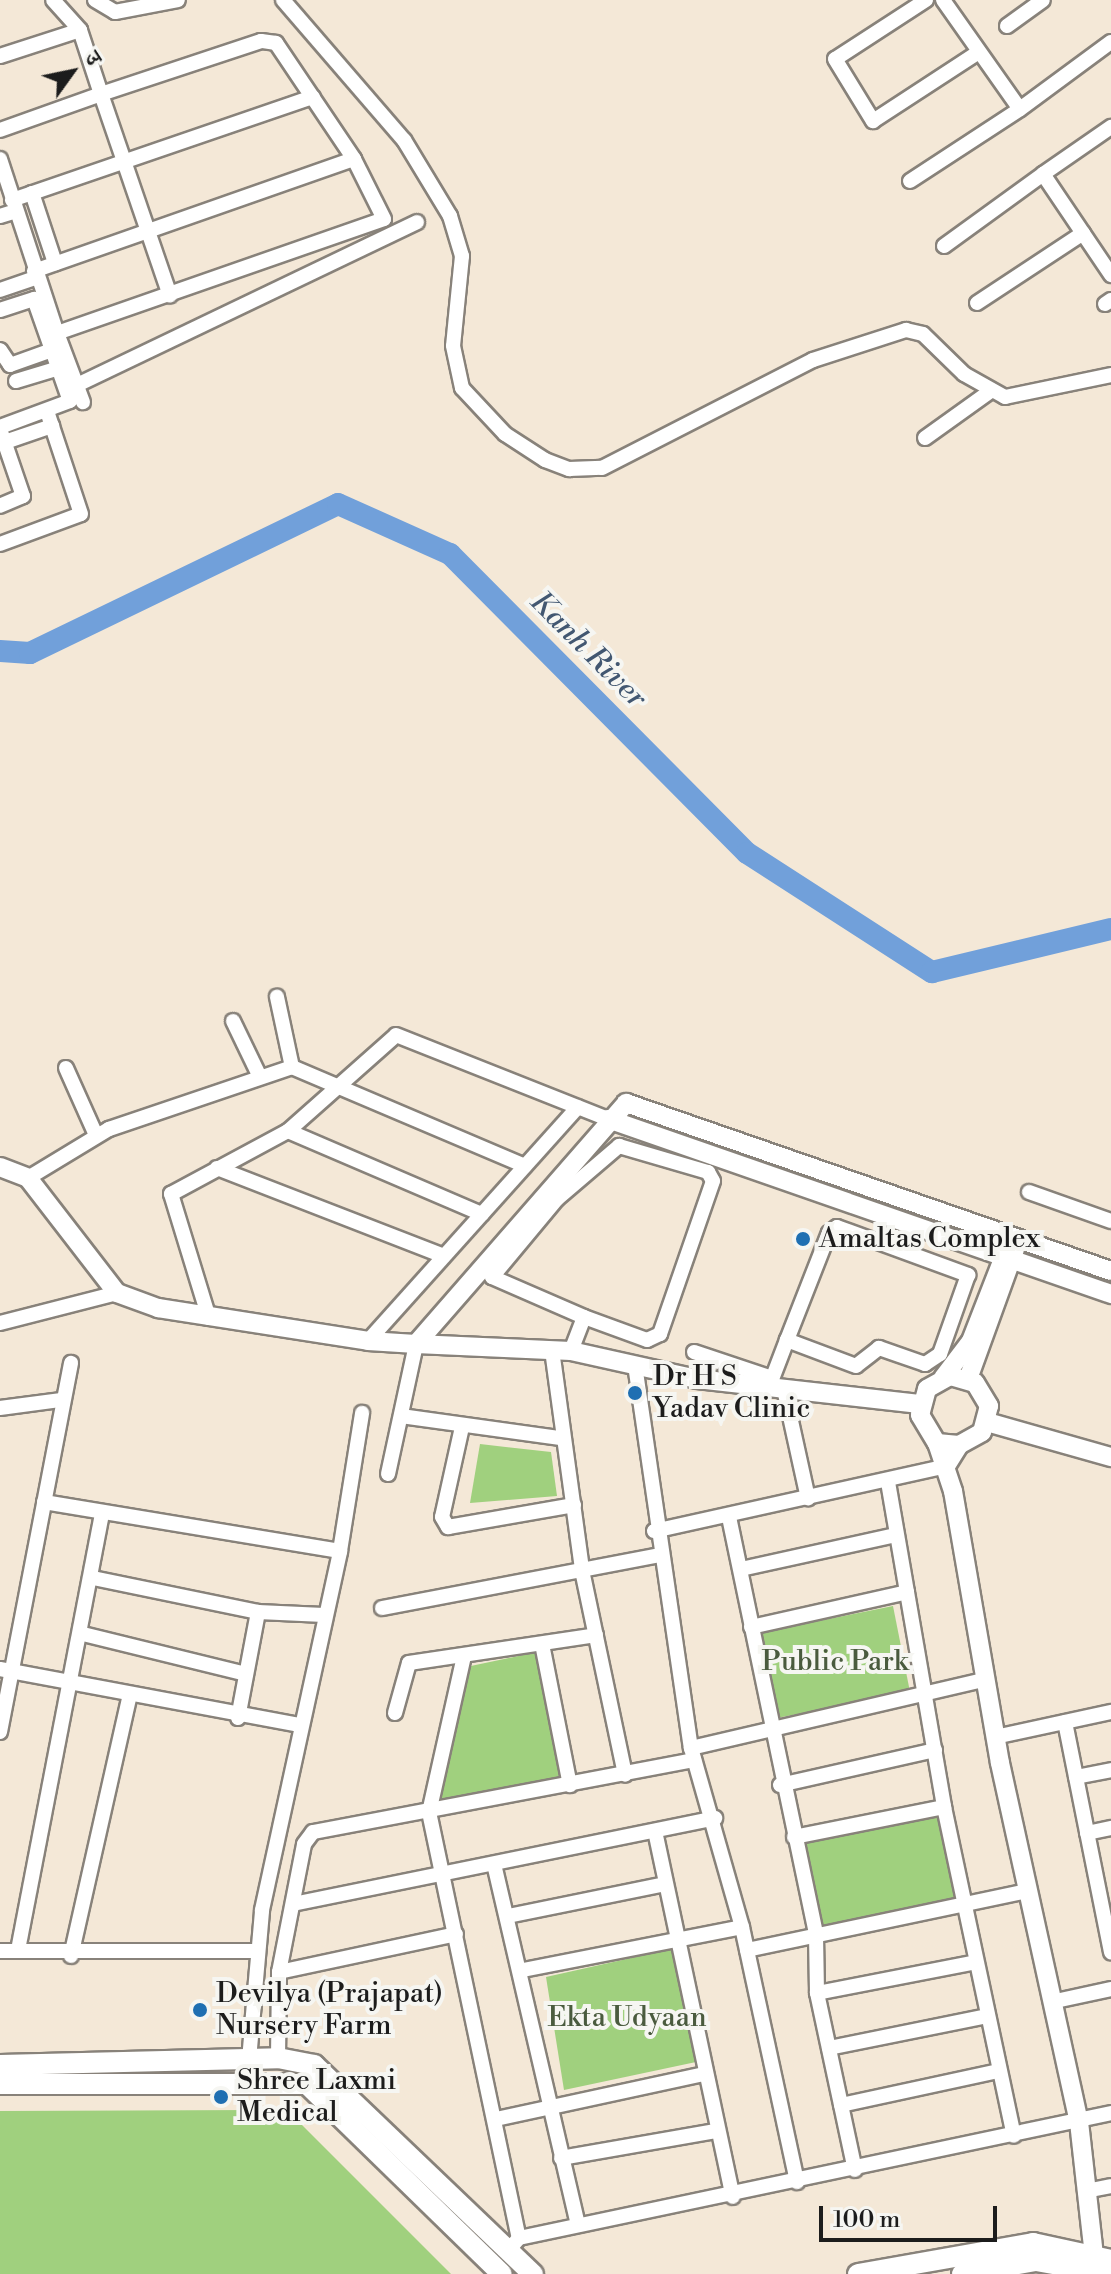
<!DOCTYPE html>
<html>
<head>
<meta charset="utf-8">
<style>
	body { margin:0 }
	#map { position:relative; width:1111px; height:2274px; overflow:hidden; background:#f4e8d7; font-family:"Libre Bodoni","Noto Serif Devanagari",serif }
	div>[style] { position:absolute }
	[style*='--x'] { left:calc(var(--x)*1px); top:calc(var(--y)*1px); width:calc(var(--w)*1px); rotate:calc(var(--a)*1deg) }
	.green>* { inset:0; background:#a0d07e }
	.river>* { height:22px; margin:-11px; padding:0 11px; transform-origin:11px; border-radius:11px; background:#71a0da }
	.roads { filter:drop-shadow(2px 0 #88827a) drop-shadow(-2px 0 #88827a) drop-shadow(0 2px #88827a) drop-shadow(0 -2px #88827a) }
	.minor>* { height:14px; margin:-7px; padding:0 7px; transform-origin:7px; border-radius:7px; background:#fff }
	.tertiary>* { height:18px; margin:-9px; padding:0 9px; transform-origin:9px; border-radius:9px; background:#fff }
	.secondary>* { height:20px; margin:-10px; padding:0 10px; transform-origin:10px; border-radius:10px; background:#fff }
	.dots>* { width:22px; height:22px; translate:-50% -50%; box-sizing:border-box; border:4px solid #f6f6f2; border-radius:50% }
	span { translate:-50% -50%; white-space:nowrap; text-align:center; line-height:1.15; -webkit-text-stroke:8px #f6f6f2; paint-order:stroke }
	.poi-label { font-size:28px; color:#1c1c1c }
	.left { translate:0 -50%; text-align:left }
	.park-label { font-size:28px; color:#4a5b3e }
	.water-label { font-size:30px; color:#425771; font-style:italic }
	.north { position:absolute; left:32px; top:32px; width:80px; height:80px; -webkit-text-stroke:6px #f6f6f2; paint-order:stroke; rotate:57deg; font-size:22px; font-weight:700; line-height:32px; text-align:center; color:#1c1c1c }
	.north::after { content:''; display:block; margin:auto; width:28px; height:36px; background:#1c1c1c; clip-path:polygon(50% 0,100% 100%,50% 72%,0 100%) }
	.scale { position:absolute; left:819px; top:2206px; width:178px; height:36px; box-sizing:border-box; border:4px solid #1c1c1c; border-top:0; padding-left:10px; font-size:24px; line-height:28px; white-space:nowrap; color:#1c1c1c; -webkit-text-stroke:6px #f6f6f2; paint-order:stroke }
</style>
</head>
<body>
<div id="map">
	<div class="green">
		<div style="clip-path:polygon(480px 1444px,551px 1452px,557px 1496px,470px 1503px)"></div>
		<div style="clip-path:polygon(893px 1606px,910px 1692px,777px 1718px,760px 1633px)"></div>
		<div style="clip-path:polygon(537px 1652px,562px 1780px,434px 1809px,466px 1667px)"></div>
		<div style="clip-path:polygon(938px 1814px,955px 1899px,820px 1926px,802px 1841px)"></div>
		<div style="clip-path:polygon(676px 1948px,696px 2062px,564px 2090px,546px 1977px)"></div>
		<div style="clip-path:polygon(287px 2110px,451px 2274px,0 2274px,0 2111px)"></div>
	</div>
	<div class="river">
		<div style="--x:0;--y:651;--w:30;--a:4"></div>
		<div style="--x:30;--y:653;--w:342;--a:-25.8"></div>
		<div style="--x:338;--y:504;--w:123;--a:24.1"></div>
		<div style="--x:450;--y:554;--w:421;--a:45.2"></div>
		<div style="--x:747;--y:853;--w:220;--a:32.8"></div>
		<div style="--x:932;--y:972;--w:184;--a:-13.5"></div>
	</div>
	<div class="roads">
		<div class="minor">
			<div style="--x:95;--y:0;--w:23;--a:31"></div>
			<div style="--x:115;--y:12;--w:64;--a:-10.8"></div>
			<div style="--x:283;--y:0;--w:185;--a:49.2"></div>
			<div style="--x:404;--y:140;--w:89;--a:58.8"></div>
			<div style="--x:450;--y:216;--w:42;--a:73.3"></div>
			<div style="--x:462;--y:256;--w:90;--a:95.7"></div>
			<div style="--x:453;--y:346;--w:43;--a:77.9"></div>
			<div style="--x:462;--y:388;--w:63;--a:46.9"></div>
			<div style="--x:505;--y:434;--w:48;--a:33"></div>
			<div style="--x:545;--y:460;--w:26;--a:21"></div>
			<div style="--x:569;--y:469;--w:33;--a:-2"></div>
			<div style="--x:602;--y:468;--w:237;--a:-27.1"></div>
			<div style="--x:813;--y:360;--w:98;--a:-17.9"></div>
			<div style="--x:906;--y:330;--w:17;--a:13"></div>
			<div style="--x:923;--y:334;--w:57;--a:44.3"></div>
			<div style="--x:964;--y:374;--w:47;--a:29.3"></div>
			<div style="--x:1005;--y:397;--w:108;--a:-11.7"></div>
			<div style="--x:926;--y:0;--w:108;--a:147"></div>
			<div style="--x:835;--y:59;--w:73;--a:58.5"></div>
			<div style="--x:873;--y:121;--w:126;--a:-33.1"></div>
			<div style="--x:943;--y:0;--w:133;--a:54.8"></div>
			<div style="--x:1020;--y:109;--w:113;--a:-36.4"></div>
			<div style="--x:1007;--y:26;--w:44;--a:-35.8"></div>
			<div style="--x:0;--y:56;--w:84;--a:-18"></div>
			<div style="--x:0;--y:130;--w:107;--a:-19.6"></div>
			<div style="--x:101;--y:94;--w:213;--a:71.1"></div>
			<div style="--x:0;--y:159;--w:183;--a:71.9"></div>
			<div style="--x:57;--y:333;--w:346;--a:-19.2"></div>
			<div style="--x:384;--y:219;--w:67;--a:-116.6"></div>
			<div style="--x:354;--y:159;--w:140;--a:-123.9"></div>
			<div style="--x:276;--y:43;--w:15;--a:-172"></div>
			<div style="--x:261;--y:41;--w:169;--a:161.7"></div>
			<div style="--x:101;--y:94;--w:67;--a:-108.2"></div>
			<div style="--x:80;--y:30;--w:40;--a:-132"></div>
			<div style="--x:1043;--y:174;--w:83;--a:-34.7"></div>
			<div style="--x:910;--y:181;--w:131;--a:-33.2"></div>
			<div style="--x:32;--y:193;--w:74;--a:71.8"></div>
			<div style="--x:12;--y:200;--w:318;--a:-18.9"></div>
			<div style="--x:0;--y:216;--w:17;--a:-17"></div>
			<div style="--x:944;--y:246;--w:122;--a:-36"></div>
			<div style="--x:1043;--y:174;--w:122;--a:56"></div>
			<div style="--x:34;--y:271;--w:339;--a:-19.3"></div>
			<div style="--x:0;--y:290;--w:39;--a:-19"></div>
			<div style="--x:977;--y:303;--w:127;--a:-33.4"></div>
			<div style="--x:1105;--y:304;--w:7;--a:-34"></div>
			<div style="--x:0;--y:310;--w:36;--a:-18"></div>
			<div style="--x:34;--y:299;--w:108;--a:70.6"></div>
			<div style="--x:70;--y:401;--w:75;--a:159.6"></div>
			<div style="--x:57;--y:333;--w:74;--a:69.4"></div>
			<div style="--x:0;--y:350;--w:18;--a:56"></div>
			<div style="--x:10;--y:365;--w:45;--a:-19.7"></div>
			<div style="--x:16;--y:381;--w:45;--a:-16.8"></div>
			<div style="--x:77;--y:385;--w:377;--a:-25.6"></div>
			<div style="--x:0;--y:429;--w:71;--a:71.1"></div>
			<div style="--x:23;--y:496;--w:25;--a:157"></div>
			<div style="--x:925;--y:438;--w:82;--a:-35.6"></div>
			<div style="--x:5;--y:442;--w:50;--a:-18.8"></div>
			<div style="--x:0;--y:544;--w:86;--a:-20.3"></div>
			<div style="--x:81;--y:514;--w:108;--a:-108.3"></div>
			<div style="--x:233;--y:1021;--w:58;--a:64.3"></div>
			<div style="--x:292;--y:1067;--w:253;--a:23"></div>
			<div style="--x:66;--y:1068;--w:73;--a:65.9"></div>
			<div style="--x:288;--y:1131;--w:211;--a:23.2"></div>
			<div style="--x:217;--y:1168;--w:243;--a:21.2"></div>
			<div style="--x:28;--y:1178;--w:95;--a:-31.2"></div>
			<div style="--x:109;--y:1129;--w:193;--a:-18.7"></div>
			<div style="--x:292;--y:1067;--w:72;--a:-102.1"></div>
			<div style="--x:1029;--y:1192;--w:87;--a:19.5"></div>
			<div style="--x:209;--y:1318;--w:130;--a:-107"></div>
			<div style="--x:171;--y:1194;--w:133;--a:-28.3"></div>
			<div style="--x:288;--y:1131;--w:144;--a:-41.6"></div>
			<div style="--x:396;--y:1035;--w:228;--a:21.6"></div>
			<div style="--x:0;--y:1323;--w:121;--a:-14.4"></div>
			<div style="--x:368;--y:1341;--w:314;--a:-48.1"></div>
			<div style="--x:552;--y:1350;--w:227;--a:82.2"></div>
			<div style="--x:583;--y:1575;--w:204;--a:78.1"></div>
			<div style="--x:571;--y:1351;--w:36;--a:-69"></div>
			<div style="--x:584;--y:1317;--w:100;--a:-156.5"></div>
			<div style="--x:492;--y:1277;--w:102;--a:-50.2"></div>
			<div style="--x:557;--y:1199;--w:82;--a:-40.5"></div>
			<div style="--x:619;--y:1146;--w:93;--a:16.3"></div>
			<div style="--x:708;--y:1172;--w:10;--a:61"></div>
			<div style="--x:713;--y:1181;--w:162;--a:109.1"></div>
			<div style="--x:660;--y:1334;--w:14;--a:155"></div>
			<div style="--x:647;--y:1340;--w:67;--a:-159.9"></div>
			<div style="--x:694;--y:1352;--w:82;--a:18.4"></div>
			<div style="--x:635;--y:1365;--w:387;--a:81.7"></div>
			<div style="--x:691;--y:1748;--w:186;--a:74.1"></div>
			<div style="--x:742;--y:1927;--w:261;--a:77.8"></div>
			<div style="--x:769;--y:1387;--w:50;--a:-69"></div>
			<div style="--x:787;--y:1340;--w:115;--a:-68.6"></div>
			<div style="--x:829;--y:1233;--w:10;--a:-37"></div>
			<div style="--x:837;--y:1227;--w:140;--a:20.1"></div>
			<div style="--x:968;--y:1275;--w:84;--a:109.5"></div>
			<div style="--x:940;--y:1354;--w:18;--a:146"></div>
			<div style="--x:925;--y:1364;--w:49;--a:-160.8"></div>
			<div style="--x:879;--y:1348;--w:29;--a:142"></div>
			<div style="--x:856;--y:1366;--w:74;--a:-159.4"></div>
			<div style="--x:784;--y:1389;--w:112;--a:77.6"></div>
			<div style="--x:0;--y:1408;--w:62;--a:-7.5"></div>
			<div style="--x:401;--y:1416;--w:161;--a:7.9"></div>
			<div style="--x:462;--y:1427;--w:92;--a:102.5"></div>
			<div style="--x:442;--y:1517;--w:12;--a:59"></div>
			<div style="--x:448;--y:1527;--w:128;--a:-9.9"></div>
			<div style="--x:388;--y:1474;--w:133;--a:-77.8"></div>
			<div style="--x:888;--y:1482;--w:330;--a:80.2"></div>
			<div style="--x:944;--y:1807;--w:336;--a:78"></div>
			<div style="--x:44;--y:1502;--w:300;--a:9.4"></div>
			<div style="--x:729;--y:1517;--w:427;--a:78.2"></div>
			<div style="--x:816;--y:1935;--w:58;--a:89"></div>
			<div style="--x:817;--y:1993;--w:181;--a:77.9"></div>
			<div style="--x:654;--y:1531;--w:299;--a:-12.5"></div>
			<div style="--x:741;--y:1569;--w:159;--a:-12.4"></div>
			<div style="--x:93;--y:1578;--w:168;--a:11.6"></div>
			<div style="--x:258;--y:1612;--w:66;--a:2.6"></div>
			<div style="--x:382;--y:1608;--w:282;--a:-10.8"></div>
			<div style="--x:751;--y:1627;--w:160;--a:-12.6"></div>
			<div style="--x:83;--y:1634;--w:168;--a:13.8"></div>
			<div style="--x:542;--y:1644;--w:144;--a:78.8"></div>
			<div style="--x:464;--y:1656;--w:160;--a:102.6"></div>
			<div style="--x:429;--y:1812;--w:435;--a:78.1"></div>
			<div style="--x:0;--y:1669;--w:304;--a:10.6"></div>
			<div style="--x:395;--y:1713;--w:52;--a:-74.4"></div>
			<div style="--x:409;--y:1663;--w:189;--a:-8.5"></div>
			<div style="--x:238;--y:1718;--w:108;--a:-79.3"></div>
			<div style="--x:1065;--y:1722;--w:235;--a:78.7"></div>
			<div style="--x:0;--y:1732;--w:376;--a:-79.1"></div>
			<div style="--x:995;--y:1737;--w:119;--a:-12.2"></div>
			<div style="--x:691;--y:1748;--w:301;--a:-13.1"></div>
			<div style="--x:1076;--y:1777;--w:36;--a:-11"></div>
			<div style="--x:780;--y:1785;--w:159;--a:-12.7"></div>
			<div style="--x:655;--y:1831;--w:374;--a:78"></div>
			<div style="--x:1087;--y:1833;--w:25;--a:-12"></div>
			<div style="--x:794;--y:1837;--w:153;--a:-11.3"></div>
			<div style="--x:494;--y:1864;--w:370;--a:76.9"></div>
			<div style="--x:293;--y:1904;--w:431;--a:-11.5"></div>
			<div style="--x:508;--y:1916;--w:160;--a:-11.5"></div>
			<div style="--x:18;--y:1950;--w:443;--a:-79.1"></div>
			<div style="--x:747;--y:1950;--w:287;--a:-11.9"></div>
			<div style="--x:0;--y:1951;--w:257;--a:0"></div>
			<div style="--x:71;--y:1956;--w:268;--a:-77.3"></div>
			<div style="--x:523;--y:1970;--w:223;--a:-11.1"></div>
			<div style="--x:279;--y:1972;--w:181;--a:-12.1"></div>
			<div style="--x:817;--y:1993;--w:162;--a:-11"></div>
			<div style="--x:1051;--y:2002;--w:61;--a:-12.2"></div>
			<div style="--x:829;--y:2048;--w:161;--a:-11.4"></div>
			<div style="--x:278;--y:2058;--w:86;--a:-89.3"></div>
			<div style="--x:279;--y:1972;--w:130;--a:-78.9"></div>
			<div style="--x:304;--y:1844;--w:15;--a:-53"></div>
			<div style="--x:313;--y:1832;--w:388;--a:-10.7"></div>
			<div style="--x:249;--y:2060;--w:151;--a:-85"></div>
			<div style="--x:262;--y:1910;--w:367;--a:-77.7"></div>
			<div style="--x:340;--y:1551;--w:140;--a:-80.9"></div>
			<div style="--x:841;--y:2105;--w:161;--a:-12.2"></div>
			<div style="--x:496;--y:2119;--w:214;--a:-12.2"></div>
			<div style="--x:561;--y:2158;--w:157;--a:-9.9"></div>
			<div style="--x:1091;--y:2190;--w:20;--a:-11"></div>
			<div style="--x:508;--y:2251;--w:17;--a:-50"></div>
			<div style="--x:519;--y:2238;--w:605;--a:-11.92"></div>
		</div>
		<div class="tertiary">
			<div style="--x:608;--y:1119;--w:533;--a:19.18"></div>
			<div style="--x:0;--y:1167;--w:30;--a:21"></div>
			<div style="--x:28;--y:1178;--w:145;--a:52.3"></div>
			<div style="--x:117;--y:1293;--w:44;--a:20.1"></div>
			<div style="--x:158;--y:1308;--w:213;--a:8.9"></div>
			<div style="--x:368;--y:1341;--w:48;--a:3.6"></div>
			<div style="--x:416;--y:1344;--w:320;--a:-48.9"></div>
			<div style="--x:626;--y:1103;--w:513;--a:19.11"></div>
			<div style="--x:416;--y:1344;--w:155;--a:2.6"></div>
			<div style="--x:571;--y:1351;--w:129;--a:12.5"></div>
			<div style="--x:697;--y:1379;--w:224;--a:6.4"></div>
			<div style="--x:943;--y:1378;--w:46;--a:-52.9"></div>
			<div style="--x:971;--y:1341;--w:102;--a:-68.7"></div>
			<div style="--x:968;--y:1379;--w:138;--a:-70.1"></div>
			<div style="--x:987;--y:1422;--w:129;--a:15.8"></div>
			<div style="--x:937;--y:1443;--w:51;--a:71.6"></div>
			<div style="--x:953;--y:1491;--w:276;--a:80.2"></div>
			<div style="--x:1000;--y:1763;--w:368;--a:77.6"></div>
			<div style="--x:1079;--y:2122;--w:134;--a:83.6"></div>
			<div style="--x:946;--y:1466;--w:25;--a:-58"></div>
			<div style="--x:959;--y:1445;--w:26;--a:-29"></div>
			<div style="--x:982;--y:1432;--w:27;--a:-75"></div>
			<div style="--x:989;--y:1406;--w:27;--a:-121"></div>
			<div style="--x:975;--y:1383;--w:26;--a:-164"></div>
			<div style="--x:950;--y:1376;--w:26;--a:151"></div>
			<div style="--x:927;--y:1389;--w:27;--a:105"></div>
			<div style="--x:920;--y:1415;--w:33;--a:59"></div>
			<div style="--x:937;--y:1443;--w:22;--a:5"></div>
		</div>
		<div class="secondary">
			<div style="--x:0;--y:2065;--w:278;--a:-1.4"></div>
			<div style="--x:278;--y:2058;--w:37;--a:11"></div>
			<div style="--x:314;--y:2065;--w:303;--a:43.7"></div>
			<div style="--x:0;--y:2084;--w:307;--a:0"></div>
			<div style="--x:307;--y:2084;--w:272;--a:44.3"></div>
			<div style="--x:858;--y:2274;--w:178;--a:-10"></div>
			<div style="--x:1033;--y:2243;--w:80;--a:12.3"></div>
			<div style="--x:962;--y:2274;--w:75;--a:-10"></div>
			<div style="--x:1036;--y:2261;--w:74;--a:10.1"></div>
		</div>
	</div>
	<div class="dots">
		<div style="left:803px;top:1239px;background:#1f6fb2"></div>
		<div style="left:635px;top:1393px;background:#1f6fb2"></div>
		<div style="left:200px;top:2010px;background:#1f6fb2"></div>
		<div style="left:221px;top:2097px;background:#1f6fb2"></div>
	</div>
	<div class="poi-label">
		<span class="left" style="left:819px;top:1239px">Amaltas Complex</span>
		<span class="left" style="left:653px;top:1393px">Dr H S<br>Yadav Clinic</span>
		<span class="left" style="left:216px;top:2010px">Devilya (Prajapat)<br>Nursery Farm</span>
		<span class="left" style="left:237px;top:2097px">Shree Laxmi<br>Medical</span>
	</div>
	<div class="park-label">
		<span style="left:835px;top:1662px">Public Park</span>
		<span style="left:627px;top:2018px">Ekta Udyaan</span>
	</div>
	<div class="water-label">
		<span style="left:588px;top:650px;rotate:45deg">Kanh River</span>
	</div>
	<div class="north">उ</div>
	<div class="scale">100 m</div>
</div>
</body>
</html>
